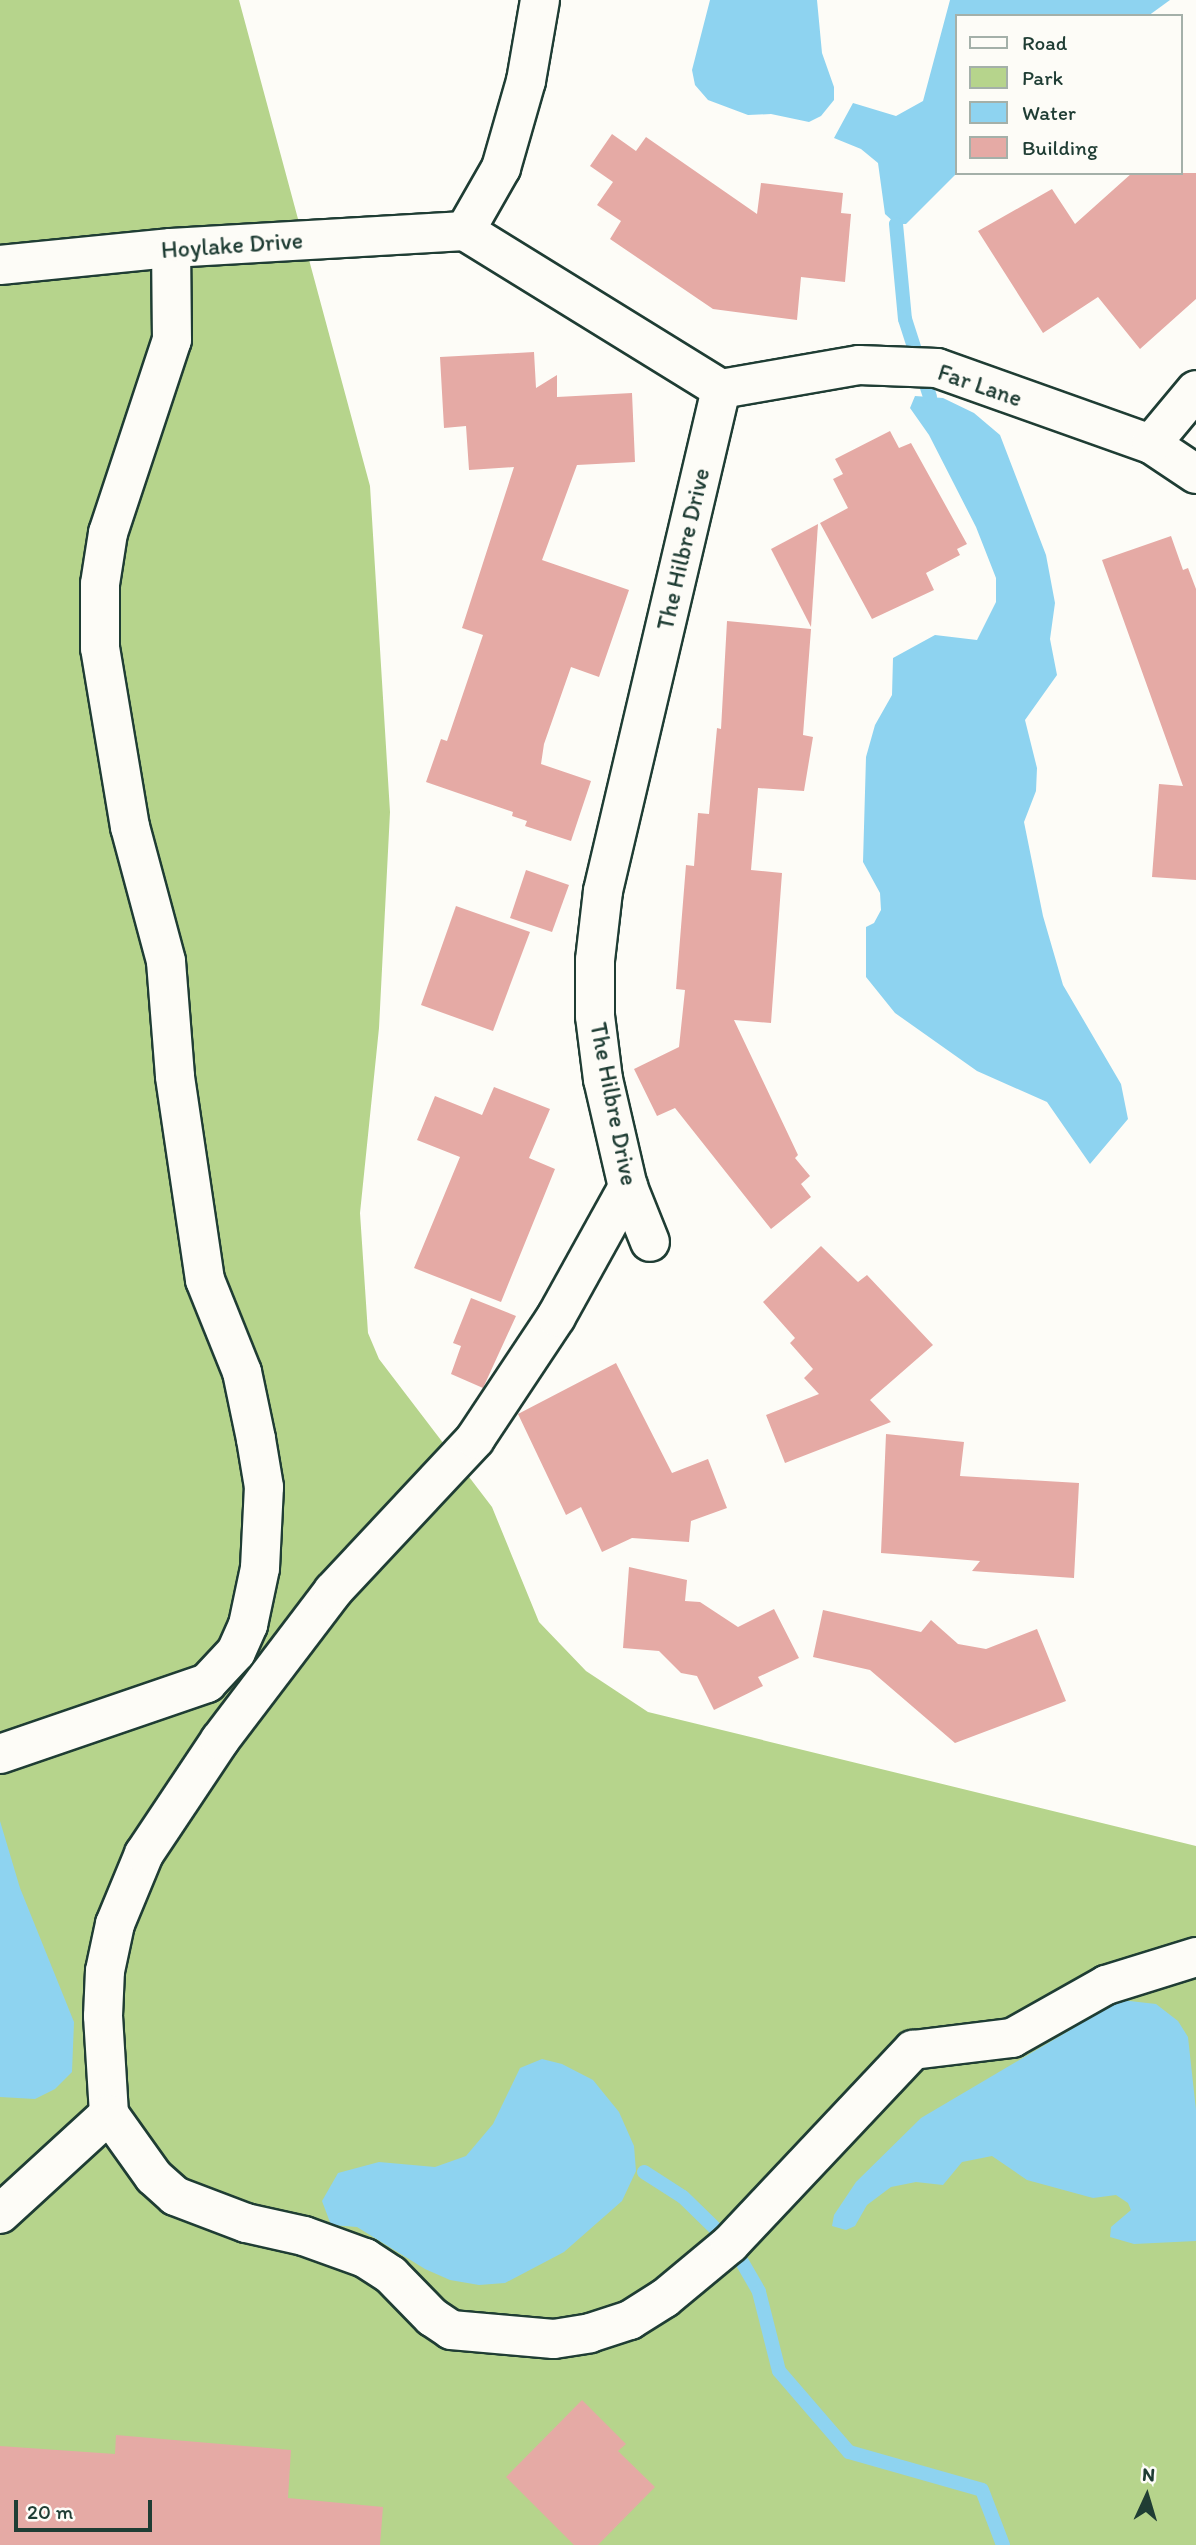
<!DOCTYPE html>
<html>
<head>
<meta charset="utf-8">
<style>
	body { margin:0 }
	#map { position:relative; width:1196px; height:2545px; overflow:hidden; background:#fdfcf7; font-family:Itim,sans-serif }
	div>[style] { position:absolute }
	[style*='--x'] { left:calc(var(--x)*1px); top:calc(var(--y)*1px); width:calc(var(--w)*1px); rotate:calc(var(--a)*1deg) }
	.green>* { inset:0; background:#b6d48c }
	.water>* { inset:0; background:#8ed3f0 }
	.stream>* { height:14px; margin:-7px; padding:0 7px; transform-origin:7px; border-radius:7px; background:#8ed3f0 }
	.building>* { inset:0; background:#e5aaa5 }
	.roads { filter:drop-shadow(2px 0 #1f3d34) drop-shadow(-2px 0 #1f3d34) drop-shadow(0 2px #1f3d34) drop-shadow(0 -2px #1f3d34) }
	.minor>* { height:38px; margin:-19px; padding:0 19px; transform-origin:19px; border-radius:19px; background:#fdfcf7 }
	span { translate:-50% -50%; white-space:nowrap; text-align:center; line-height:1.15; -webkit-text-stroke:6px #fdfcf7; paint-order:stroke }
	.street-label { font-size:24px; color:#1f3d34 }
	.legend { position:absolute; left:955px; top:14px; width:228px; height:161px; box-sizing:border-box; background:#fdfcf7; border:2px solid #a4b0a9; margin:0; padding:9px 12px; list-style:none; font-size:21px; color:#1f3d34 }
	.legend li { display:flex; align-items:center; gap:14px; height:35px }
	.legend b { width:35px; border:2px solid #a4b0a9 }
	.north { position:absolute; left:1112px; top:2461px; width:70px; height:70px; -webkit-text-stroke:5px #fdfcf7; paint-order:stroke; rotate:4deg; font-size:19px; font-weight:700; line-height:28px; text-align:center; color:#1f3d34 }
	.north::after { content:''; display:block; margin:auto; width:24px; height:32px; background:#1f3d34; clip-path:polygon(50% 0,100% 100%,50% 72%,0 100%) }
	.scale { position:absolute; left:14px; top:2500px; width:138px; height:32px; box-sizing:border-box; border:4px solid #1f3d34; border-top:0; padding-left:9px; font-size:21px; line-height:24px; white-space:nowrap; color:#1f3d34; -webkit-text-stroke:5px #fdfcf7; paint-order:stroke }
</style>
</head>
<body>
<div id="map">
	<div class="green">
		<div style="clip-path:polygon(0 0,239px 0,370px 486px,390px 812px,379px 1028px,360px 1213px,368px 1333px,379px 1359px,492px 1507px,539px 1622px,586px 1671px,648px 1712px,1196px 1846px,1196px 2545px,0 2545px)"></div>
	</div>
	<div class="water">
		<div style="clip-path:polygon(710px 0,817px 0,822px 53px,834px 87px,834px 100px,821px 116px,809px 122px,771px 114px,748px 115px,708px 100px,695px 85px,692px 70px)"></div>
		<div style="clip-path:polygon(950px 0,1170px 0,1148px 16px,956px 16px,957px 173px,906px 224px,896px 224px,885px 214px,878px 163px,861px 149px,834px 138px,853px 103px,896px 116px,923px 101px)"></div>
		<div style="clip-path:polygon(915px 396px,943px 398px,974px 413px,1000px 435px,1046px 555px,1055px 603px,1050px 639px,1057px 675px,1025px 720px,1037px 768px,1036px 791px,1024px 822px,1043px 916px,1063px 985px,1121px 1084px,1128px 1119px,1090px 1164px,1047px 1102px,977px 1071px,895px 1013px,866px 977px,866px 927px,874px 923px,881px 910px,880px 893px,863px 862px,866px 757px,875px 725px,892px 695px,893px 658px,935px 635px,977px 640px,996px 602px,996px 578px,976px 527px,929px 435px,910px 408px)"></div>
		<div style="clip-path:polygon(0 1821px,20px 1888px,74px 2022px,72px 2072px,55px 2089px,35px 2099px,0 2097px)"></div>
		<div style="clip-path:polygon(1121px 2000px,1156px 2004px,1178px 2021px,1188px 2037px,1196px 2110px,1196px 2241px,1134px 2244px,1110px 2237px,1111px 2227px,1131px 2210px,1128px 2203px,1116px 2195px,1093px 2198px,1027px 2180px,992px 2156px,962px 2162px,943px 2185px,916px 2182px,891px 2187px,867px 2205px,855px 2226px,846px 2230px,832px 2226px,834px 2215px,856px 2182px,921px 2118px)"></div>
		<div style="clip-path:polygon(542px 2059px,562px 2064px,593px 2080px,619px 2112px,634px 2146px,636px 2171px,622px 2201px,564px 2252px,505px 2283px,479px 2285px,450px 2280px,425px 2269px,357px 2227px,331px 2225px,322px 2201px,338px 2173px,379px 2162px,435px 2167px,466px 2156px,493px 2124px,520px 2068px)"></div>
	</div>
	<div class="stream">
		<div style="--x:896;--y:224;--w:95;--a:84.6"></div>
		<div style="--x:905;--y:319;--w:82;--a:72.2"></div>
		<div style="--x:644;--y:2172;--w:46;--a:32.7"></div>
		<div style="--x:683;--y:2197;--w:49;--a:44.2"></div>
		<div style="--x:742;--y:2262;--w:34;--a:60"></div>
		<div style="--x:759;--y:2292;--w:81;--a:75.8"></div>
		<div style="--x:779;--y:2371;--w:107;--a:49.2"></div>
		<div style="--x:849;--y:2452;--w:138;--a:15.9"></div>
		<div style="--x:982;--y:2490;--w:59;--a:69.1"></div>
	</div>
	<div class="building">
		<div style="clip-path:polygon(612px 134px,636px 151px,646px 137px,757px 214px,761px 183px,843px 193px,841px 213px,851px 214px,845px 282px,801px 277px,797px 320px,713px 309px,610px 239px,621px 221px,597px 205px,613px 182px,590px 166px)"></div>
		<div style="clip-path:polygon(1132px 173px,1196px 173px,1196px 299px,1140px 349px,1098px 297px,1043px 333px,978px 231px,1052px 189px,1075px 224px)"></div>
		<div style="clip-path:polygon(534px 352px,536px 388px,557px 375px,557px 397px,632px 393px,635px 462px,577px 465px,542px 560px,629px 590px,599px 677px,571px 667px,544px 744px,541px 764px,591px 781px,571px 841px,525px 826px,527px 821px,512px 816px,513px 812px,426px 782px,441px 739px,447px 741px,483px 635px,462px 628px,514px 467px,469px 470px,466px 426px,444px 428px,440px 357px)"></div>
		<div style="clip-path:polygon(890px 431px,899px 448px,911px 443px,967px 544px,957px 549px,960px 555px,926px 573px,934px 590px,872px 619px,820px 523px,848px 508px,833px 479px,843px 474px,835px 459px)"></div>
		<div style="clip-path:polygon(818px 524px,811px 627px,771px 549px)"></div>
		<div style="clip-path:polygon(1171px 536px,1183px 570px,1188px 568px,1196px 589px,1196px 880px,1152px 877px,1159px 784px,1183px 786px,1102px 560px)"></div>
		<div style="clip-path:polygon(727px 621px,811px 629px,803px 735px,813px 737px,804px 791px,758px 788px,751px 870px,782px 873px,771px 1023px,734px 1020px,798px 1155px,795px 1158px,810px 1176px,801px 1184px,811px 1197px,771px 1229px,675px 1108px,657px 1116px,634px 1069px,679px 1047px,685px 990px,676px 989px,686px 865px,694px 866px,698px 813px,709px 814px,717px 728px,721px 729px)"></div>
		<div style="clip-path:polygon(526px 870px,569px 885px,552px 932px,510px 918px)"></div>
		<div style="clip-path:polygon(456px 906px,530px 932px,493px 1031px,421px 1005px)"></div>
		<div style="clip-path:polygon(494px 1087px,550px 1109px,529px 1158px,555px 1169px,501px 1302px,414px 1268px,460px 1157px,417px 1140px,435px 1096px,482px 1115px)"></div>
		<div style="clip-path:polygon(821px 1246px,858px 1282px,867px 1275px,933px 1345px,870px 1400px,891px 1422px,785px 1463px,766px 1415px,819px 1394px,804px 1378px,813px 1369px,790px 1343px,795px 1338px,763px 1302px)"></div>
		<div style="clip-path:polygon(471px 1298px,516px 1316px,483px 1388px,451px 1374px,461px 1346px,453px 1343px)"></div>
		<div style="clip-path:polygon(616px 1363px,672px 1473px,708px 1459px,727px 1508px,691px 1521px,689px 1542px,632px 1538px,602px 1552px,581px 1507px,566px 1515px,518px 1414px)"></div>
		<div style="clip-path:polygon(886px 1434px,964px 1442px,960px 1476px,1079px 1483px,1074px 1578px,972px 1571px,980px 1561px,881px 1553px)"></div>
		<div style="clip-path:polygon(629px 1567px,687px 1580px,685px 1601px,700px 1602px,738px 1627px,774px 1609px,799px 1658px,758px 1677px,763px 1686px,714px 1710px,697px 1676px,681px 1673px,659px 1651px,623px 1648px)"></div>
		<div style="clip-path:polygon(823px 1610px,921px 1632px,931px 1620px,958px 1644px,986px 1649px,1037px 1629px,1066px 1701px,955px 1743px,870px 1670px,813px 1657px)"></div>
		<div style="clip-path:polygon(582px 2400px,626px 2444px,618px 2451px,655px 2487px,598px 2545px,574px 2545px,506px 2477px)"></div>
		<div style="clip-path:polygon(116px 2435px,291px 2450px,288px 2498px,383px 2507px,380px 2545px,0 2545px,0 2446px,115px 2454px)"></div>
	</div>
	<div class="roads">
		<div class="minor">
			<div style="--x:465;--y:231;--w:301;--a:31.7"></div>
			<div style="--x:721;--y:389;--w:516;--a:103.23"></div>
			<div style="--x:603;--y:891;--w:69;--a:96.6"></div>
			<div style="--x:595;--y:960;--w:56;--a:90"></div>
			<div style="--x:595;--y:1016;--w:64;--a:82.8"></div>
			<div style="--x:603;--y:1079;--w:111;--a:77"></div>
			<div style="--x:628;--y:1187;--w:59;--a:68.2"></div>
			<div style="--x:465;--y:231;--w:73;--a:-60.3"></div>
			<div style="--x:501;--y:168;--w:91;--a:-74"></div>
			<div style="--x:526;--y:81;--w:82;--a:-80.2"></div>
			<div style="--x:0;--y:265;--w:172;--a:-5.7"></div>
			<div style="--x:171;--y:248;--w:294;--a:-3.3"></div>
			<div style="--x:721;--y:389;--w:140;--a:-9.9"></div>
			<div style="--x:859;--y:365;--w:78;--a:2.2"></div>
			<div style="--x:937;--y:368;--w:227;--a:19.6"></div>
			<div style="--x:1151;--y:444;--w:54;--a:33.7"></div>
			<div style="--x:1151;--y:444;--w:70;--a:-50.2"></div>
			<div style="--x:0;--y:1754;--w:219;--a:-18.9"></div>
			<div style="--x:207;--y:1683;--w:42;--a:-46.9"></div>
			<div style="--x:236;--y:1652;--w:30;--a:-66"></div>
			<div style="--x:248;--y:1625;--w:58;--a:-78.1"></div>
			<div style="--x:260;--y:1568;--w:81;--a:-87.2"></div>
			<div style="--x:264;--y:1487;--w:49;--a:-99.5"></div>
			<div style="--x:256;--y:1439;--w:68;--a:-101.8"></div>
			<div style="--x:242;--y:1372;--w:99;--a:-111.9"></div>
			<div style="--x:205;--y:1280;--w:206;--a:-98.4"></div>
			<div style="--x:175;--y:1076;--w:115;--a:-94.5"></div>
			<div style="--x:166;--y:961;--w:139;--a:-105"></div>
			<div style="--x:130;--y:827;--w:181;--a:-99.5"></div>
			<div style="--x:100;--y:648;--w:64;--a:-90"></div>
			<div style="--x:100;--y:584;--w:52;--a:-81.1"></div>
			<div style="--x:108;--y:533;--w:203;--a:-71.7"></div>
			<div style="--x:172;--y:340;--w:92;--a:-90.6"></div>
			<div style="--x:109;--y:2114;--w:98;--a:-93.5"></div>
			<div style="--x:103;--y:2016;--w:45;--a:-87.5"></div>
			<div style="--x:105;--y:1971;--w:48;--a:-78"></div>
			<div style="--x:115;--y:1924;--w:76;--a:-67.5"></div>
			<div style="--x:144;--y:1854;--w:137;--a:-56.3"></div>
			<div style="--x:220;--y:1740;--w:187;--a:-52.8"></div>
			<div style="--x:333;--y:1591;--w:208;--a:-46.9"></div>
			<div style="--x:475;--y:1439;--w:146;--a:-56.4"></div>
			<div style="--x:556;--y:1317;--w:149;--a:-61"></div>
			<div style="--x:0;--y:2214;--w:148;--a:-42.5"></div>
			<div style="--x:109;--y:2114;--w:77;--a:54.5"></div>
			<div style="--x:154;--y:2177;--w:28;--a:42"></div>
			<div style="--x:175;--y:2196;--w:76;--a:20.8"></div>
			<div style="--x:246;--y:2223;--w:59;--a:12.6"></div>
			<div style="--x:304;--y:2236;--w:65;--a:19.8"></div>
			<div style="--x:365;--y:2258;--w:31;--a:33"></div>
			<div style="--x:391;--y:2275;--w:59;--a:45.7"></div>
			<div style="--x:432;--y:2317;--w:23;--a:34"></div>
			<div style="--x:451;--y:2330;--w:103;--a:5"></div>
			<div style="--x:554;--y:2339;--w:36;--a:-9"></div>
			<div style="--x:590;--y:2333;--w:42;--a:-18"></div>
			<div style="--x:630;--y:2320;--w:41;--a:-32.2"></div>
			<div style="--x:665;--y:2298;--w:85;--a:-39.7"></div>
			<div style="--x:730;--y:2244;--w:267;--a:-46.7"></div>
			<div style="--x:913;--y:2050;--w:100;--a:-6.9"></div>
			<div style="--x:1012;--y:2038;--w:108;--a:-29.4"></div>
			<div style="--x:1106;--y:1985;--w:94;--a:-17.3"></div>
		</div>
	</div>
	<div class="street-label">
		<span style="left:232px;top:245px;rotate:-4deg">Hoylake Drive</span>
		<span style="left:980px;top:385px;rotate:19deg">Far Lane</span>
		<span style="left:683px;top:549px;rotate:-77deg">The Hilbre Drive</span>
		<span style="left:614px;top:1104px;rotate:79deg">The Hilbre Drive</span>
	</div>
	<ul class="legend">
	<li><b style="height:9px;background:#fdfcf7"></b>Road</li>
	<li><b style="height:19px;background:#b6d48c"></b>Park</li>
	<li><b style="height:19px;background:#8ed3f0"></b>Water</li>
	<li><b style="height:19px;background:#e5aaa5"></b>Building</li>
	</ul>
	<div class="north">N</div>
	<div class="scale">20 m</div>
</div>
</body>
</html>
